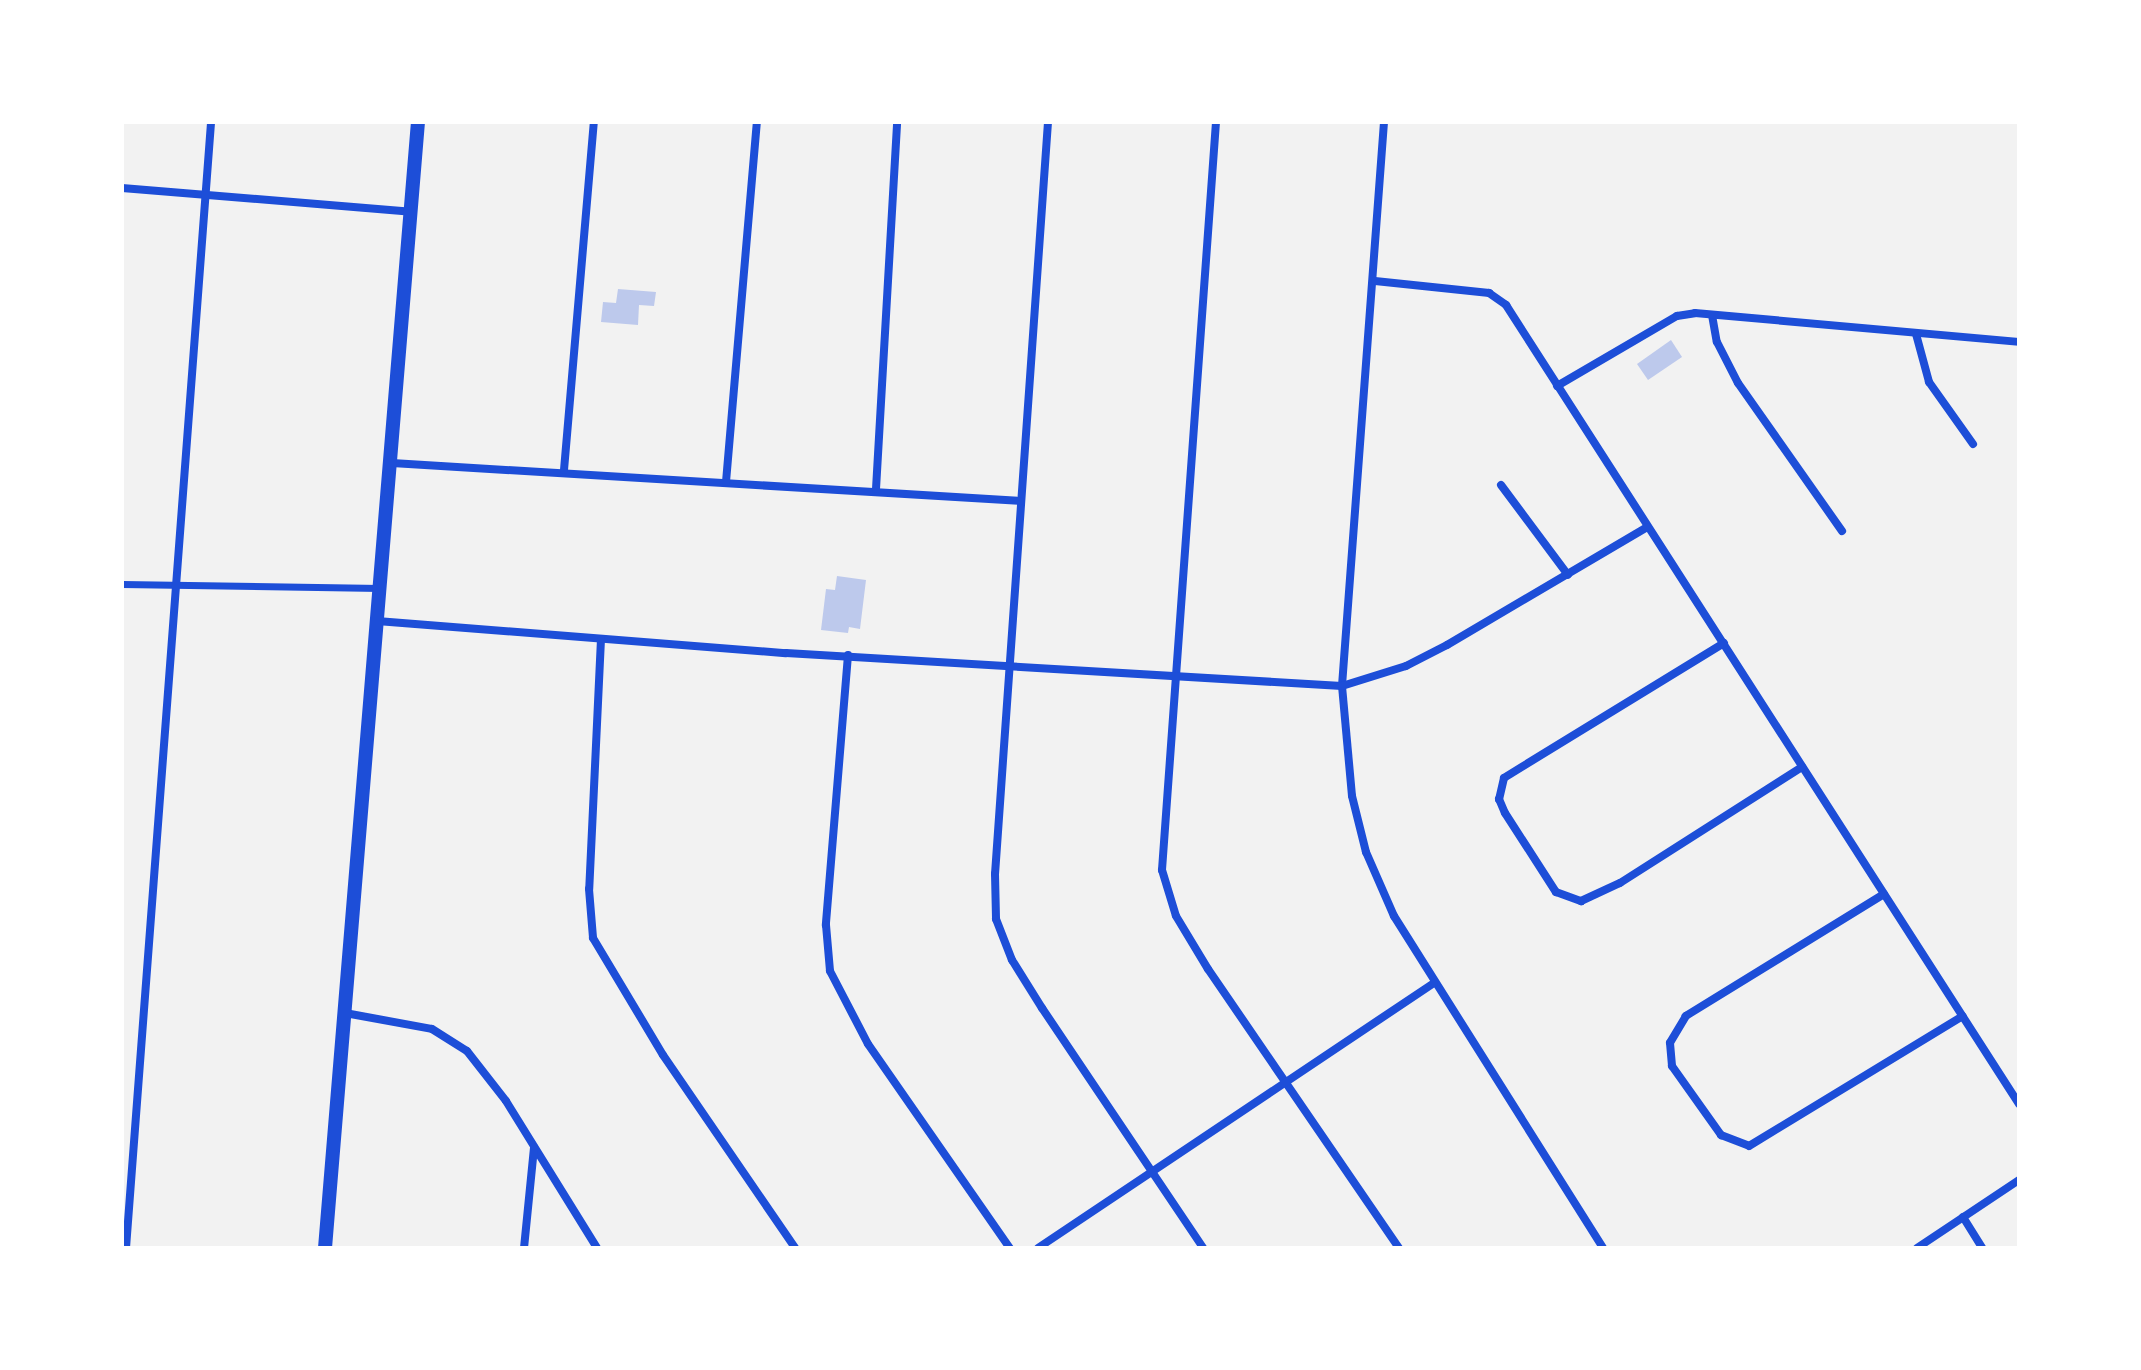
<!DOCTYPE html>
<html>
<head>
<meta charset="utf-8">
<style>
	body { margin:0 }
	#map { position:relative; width:2141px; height:1370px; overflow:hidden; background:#f2f2f2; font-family:Rubik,sans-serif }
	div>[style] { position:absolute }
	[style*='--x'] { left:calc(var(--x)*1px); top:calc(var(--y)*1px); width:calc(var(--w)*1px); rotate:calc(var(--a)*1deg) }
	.building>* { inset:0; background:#bdc9ec }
	.pedestrian>* { height:7px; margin:-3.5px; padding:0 3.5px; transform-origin:3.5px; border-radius:3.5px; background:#1d4ed8 }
	.minor>* { height:8px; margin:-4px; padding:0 4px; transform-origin:4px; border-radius:4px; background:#1d4ed8 }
	.tertiary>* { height:14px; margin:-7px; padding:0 7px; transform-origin:7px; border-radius:7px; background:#1d4ed8 }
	span { translate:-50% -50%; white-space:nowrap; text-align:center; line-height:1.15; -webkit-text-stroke:8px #fff; paint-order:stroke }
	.frame { position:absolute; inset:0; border:124px solid #fff; pointer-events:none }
</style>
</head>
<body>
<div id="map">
	<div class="building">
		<div style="clip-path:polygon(618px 289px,656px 292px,654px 306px,639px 305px,638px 325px,601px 322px,603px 302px,616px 303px)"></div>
		<div style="clip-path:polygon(1671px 340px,1682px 357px,1648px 380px,1637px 364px)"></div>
		<div style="clip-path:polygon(837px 576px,866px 580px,860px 629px,849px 627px,848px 633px,821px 630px,826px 589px,835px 590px)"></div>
	</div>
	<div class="pedestrian">
		<div style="--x:122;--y:584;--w:258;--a:0.9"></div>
	</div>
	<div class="minor">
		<div style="--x:1048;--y:122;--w:754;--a:94.03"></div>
		<div style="--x:995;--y:874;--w:45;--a:88.7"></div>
		<div style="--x:996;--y:919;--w:44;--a:68.7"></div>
		<div style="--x:1012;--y:960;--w:57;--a:58"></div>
		<div style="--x:1042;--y:1008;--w:289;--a:56.1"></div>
		<div style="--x:1216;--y:122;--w:750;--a:94.13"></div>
		<div style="--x:1162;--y:870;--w:48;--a:73.1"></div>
		<div style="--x:1176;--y:916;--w:62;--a:58.9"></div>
		<div style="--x:1208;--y:969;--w:338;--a:55.6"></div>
		<div style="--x:1384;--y:122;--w:566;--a:94.26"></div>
		<div style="--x:1342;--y:686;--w:110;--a:84.8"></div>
		<div style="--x:1352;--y:796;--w:58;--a:76"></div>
		<div style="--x:1366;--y:852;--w:70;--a:66.4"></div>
		<div style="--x:1394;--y:916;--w:392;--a:57.8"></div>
		<div style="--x:122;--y:188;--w:290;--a:4.7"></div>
		<div style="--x:1375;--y:281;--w:115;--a:6"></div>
		<div style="--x:1489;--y:293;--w:21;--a:35"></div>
		<div style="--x:1506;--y:305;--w:950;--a:57.3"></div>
		<div style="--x:1712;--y:315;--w:27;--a:80"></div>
		<div style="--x:1717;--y:342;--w:46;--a:62.9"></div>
		<div style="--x:1738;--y:383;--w:181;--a:54.9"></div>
		<div style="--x:1916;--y:334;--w:50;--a:74.8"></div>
		<div style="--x:1929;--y:382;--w:76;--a:54.6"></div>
		<div style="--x:1557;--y:386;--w:139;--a:-30.3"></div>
		<div style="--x:1677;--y:316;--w:18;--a:-9"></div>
		<div style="--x:1695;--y:313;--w:325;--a:5.1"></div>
		<div style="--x:392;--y:463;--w:629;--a:3.46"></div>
		<div style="--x:564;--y:470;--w:349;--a:-85.1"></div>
		<div style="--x:726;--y:482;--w:361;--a:-85.1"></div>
		<div style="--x:1501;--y:485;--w:112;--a:53.3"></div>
		<div style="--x:876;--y:489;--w:368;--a:-86.7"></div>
		<div style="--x:377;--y:621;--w:410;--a:4.5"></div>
		<div style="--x:786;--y:653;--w:557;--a:3.4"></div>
		<div style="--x:1342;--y:686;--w:67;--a:-17.4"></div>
		<div style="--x:1406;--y:666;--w:46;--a:-27.1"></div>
		<div style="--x:1447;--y:645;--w:232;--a:-30.5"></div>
		<div style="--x:601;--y:639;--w:250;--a:92.7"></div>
		<div style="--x:589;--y:889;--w:49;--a:85.3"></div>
		<div style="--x:593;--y:938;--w:136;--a:59.1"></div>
		<div style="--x:663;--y:1055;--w:234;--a:55.6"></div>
		<div style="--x:1724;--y:643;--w:258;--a:148.5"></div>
		<div style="--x:1504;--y:778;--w:22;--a:103"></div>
		<div style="--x:1499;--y:799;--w:15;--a:67"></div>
		<div style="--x:1505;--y:813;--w:94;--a:57.2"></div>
		<div style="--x:1556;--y:892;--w:27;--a:20"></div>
		<div style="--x:1581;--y:901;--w:43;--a:-24.8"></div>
		<div style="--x:1620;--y:883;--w:216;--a:-32.5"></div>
		<div style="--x:848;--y:655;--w:271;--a:94.7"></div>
		<div style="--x:826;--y:925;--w:46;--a:85"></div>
		<div style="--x:830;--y:971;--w:82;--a:62.5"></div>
		<div style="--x:868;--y:1044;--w:249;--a:55.2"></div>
		<div style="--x:1884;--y:894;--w:233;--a:148.4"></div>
		<div style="--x:1686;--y:1016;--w:31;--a:121"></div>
		<div style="--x:1670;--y:1043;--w:23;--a:85"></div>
		<div style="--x:1672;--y:1066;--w:85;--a:54.6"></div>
		<div style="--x:1721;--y:1135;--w:30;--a:21"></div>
		<div style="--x:1749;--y:1146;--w:250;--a:-31.3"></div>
		<div style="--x:345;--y:1013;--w:88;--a:10.4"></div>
		<div style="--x:432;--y:1029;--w:41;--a:32.2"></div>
		<div style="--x:467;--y:1051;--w:63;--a:52"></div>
		<div style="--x:506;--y:1101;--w:173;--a:58.2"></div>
		<div style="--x:1963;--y:1217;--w:36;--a:58"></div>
		<div style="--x:126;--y:1248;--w:1129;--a:-85.68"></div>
		<div style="--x:524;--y:1248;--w:101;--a:-84.3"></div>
		<div style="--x:1038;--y:1248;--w:476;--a:-33.8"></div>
		<div style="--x:1917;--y:1248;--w:123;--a:-33.7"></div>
	</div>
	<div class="tertiary">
		<div style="--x:325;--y:1248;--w:1130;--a:-85.28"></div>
	</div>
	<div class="frame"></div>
</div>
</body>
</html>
